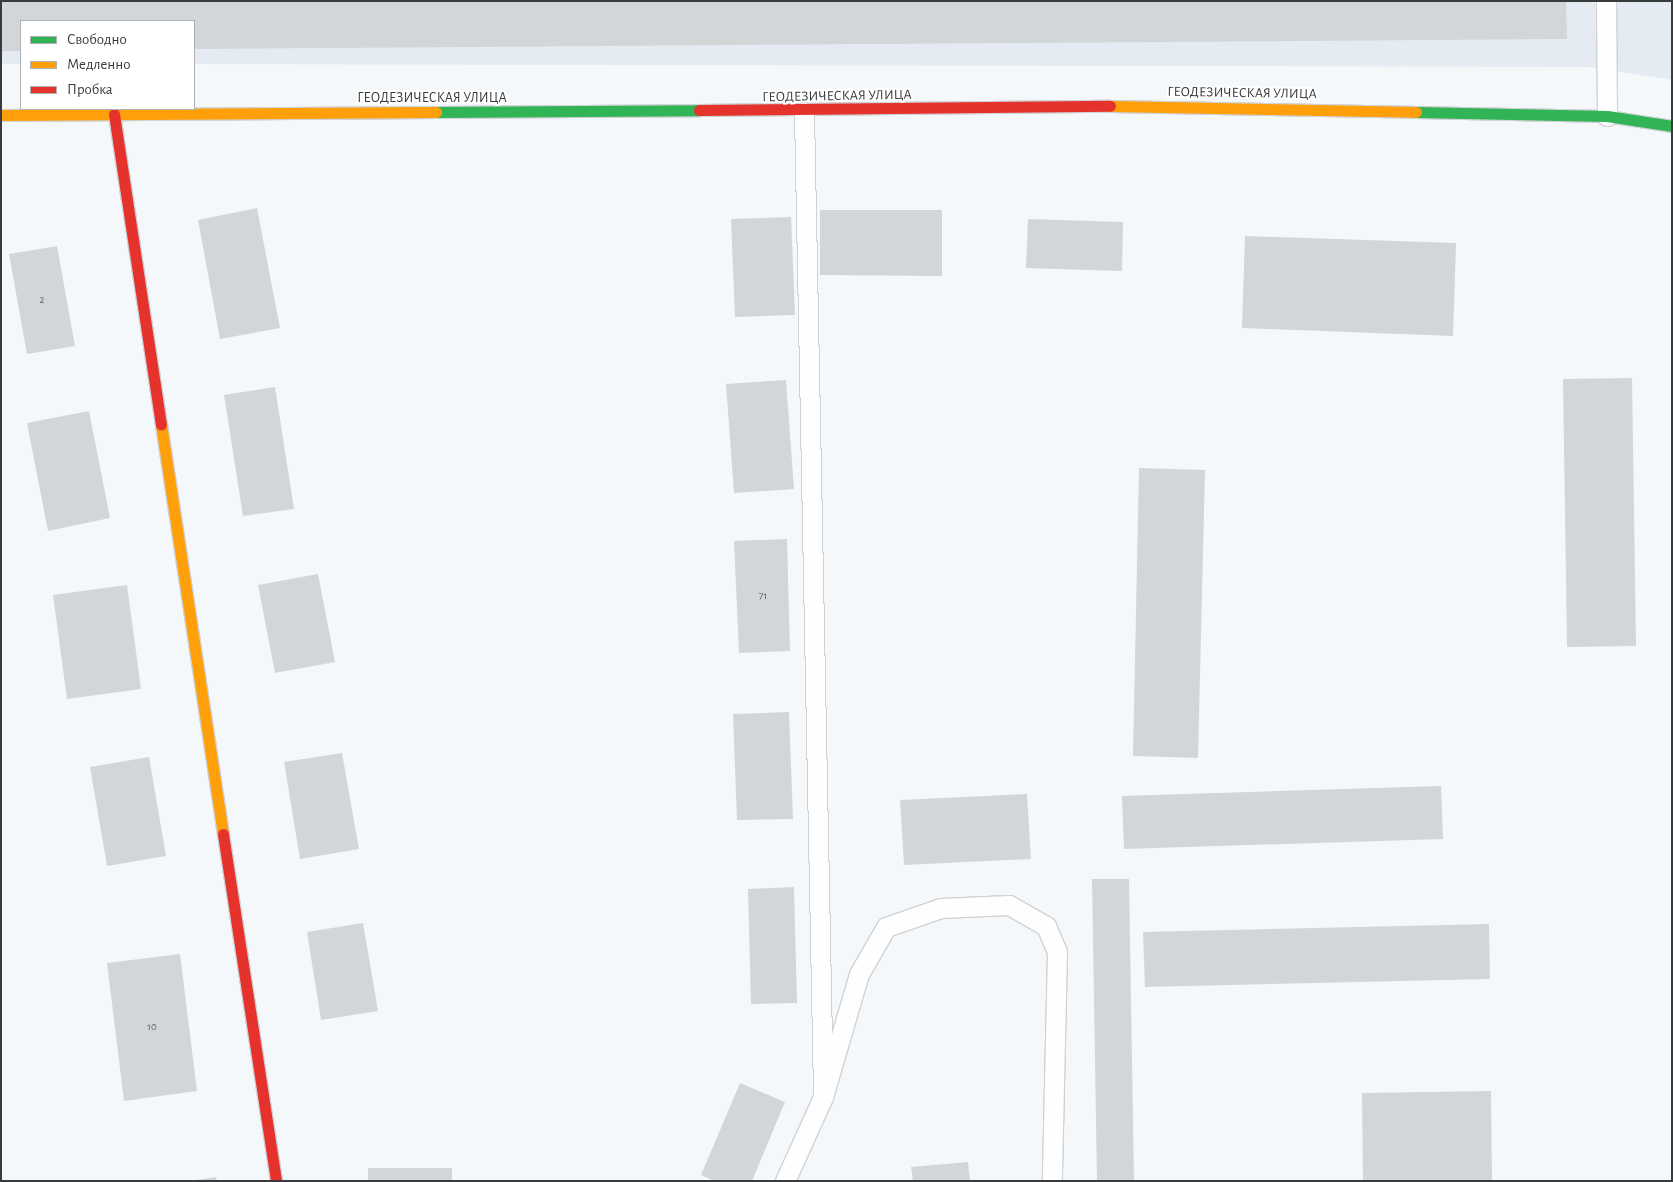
<!DOCTYPE html>
<html>
<head>
<meta charset="utf-8">
<style>
	body { margin:0 }
	#map { position:relative; width:1673px; height:1182px; overflow:hidden; background:#f5f8fb; font-family:"Alegreya Sans",sans-serif }
	div>[style] { position:absolute }
	[style*='--x'] { left:calc(var(--x)*1px); top:calc(var(--y)*1px); width:calc(var(--w)*1px); rotate:calc(var(--a)*1deg) }
	.built>* { inset:0; background:#e5ebf2 }
	.building>* { inset:0; background:#d3d6d8 }
	.roads { filter:drop-shadow(1px 0 #d0d2d4) drop-shadow(-1px 0 #d0d2d4) drop-shadow(0 1px #d0d2d4) drop-shadow(0 -1px #d0d2d4) }
	.lane>* { height:19px; margin:-9.5px; padding:0 9.5px; transform-origin:9.5px; border-radius:9.5px; background:#fefefe }
	.fast>* { height:11px; margin:-5.5px; padding:0 5.5px; transform-origin:5.5px; border-radius:5.5px; background:#30b455 }
	.slow>* { height:11px; margin:-5.5px; padding:0 5.5px; transform-origin:5.5px; border-radius:5.5px; background:#ff9f0a }
	.jam>* { height:11px; margin:-5.5px; padding:0 5.5px; transform-origin:5.5px; border-radius:5.5px; background:#e5322d }
	span { translate:-50% -50%; white-space:nowrap; text-align:center; line-height:1.15; -webkit-text-stroke:4px #fff; paint-order:stroke }
	.number-label { font-size:11px; color:#5f6163 }
	.number-label span { -webkit-text-stroke-width:0 }
	.street-label { font-size:14px; color:#383a3c }
	.frame { position:absolute; inset:0; border:2px solid #383a3c; pointer-events:none }
	.legend { position:absolute; left:20px; top:20px; width:175px; height:90px; box-sizing:border-box; background:#fff; border:1px solid #afb0b1; margin:0; padding:6px 9px; list-style:none; font-size:15px; color:#383a3c }
	.legend li { display:flex; align-items:center; gap:10px; height:25px }
	.legend b { width:25px; border:1px solid #afb0b1 }
</style>
</head>
<body>
<div id="map">
	<div class="built">
		<div style="clip-path:polygon(1px 1px,1672px 1px,1672px 80px,1589px 67px,194px 64px,194px 21px,21px 21px,21px 64px,1px 64px)"></div>
	</div>
	<div class="building">
		<div style="clip-path:polygon(1px 1px,1566px 1px,1567px 39px,194px 49px,194px 21px,21px 21px,21px 51px,1px 51px)"></div>
		<div style="clip-path:polygon(257px 208px,280px 328px,220px 339px,198px 220px)"></div>
		<div style="clip-path:polygon(820px 210px,942px 210px,942px 276px,820px 275px)"></div>
		<div style="clip-path:polygon(791px 217px,795px 315px,735px 317px,731px 219px)"></div>
		<div style="clip-path:polygon(1028px 219px,1123px 222px,1122px 271px,1026px 268px)"></div>
		<div style="clip-path:polygon(1245px 236px,1456px 243px,1453px 336px,1242px 328px)"></div>
		<div style="clip-path:polygon(57px 246px,75px 346px,27px 354px,9px 254px)"></div>
		<div style="clip-path:polygon(1632px 378px,1636px 646px,1567px 647px,1563px 379px)"></div>
		<div style="clip-path:polygon(786px 380px,794px 489px,734px 493px,726px 384px)"></div>
		<div style="clip-path:polygon(275px 387px,294px 509px,243px 516px,224px 395px)"></div>
		<div style="clip-path:polygon(89px 411px,110px 518px,48px 531px,27px 423px)"></div>
		<div style="clip-path:polygon(1139px 468px,1205px 470px,1198px 758px,1133px 756px)"></div>
		<div style="clip-path:polygon(787px 539px,790px 651px,739px 653px,734px 541px)"></div>
		<div style="clip-path:polygon(318px 574px,335px 662px,275px 673px,258px 585px)"></div>
		<div style="clip-path:polygon(127px 585px,141px 689px,67px 699px,53px 595px)"></div>
		<div style="clip-path:polygon(789px 712px,793px 819px,737px 820px,733px 714px)"></div>
		<div style="clip-path:polygon(342px 753px,359px 849px,300px 859px,284px 762px)"></div>
		<div style="clip-path:polygon(149px 757px,166px 856px,107px 866px,90px 767px)"></div>
		<div style="clip-path:polygon(1441px 786px,1443px 839px,1124px 849px,1122px 796px)"></div>
		<div style="clip-path:polygon(1027px 794px,1031px 859px,904px 865px,900px 800px)"></div>
		<div style="clip-path:polygon(1092px 879px,1129px 879px,1134px 1181px,1097px 1181px)"></div>
		<div style="clip-path:polygon(794px 887px,797px 1003px,751px 1004px,748px 889px)"></div>
		<div style="clip-path:polygon(363px 923px,378px 1011px,321px 1020px,307px 932px)"></div>
		<div style="clip-path:polygon(1489px 924px,1490px 979px,1145px 987px,1143px 932px)"></div>
		<div style="clip-path:polygon(180px 954px,197px 1091px,124px 1101px,107px 963px)"></div>
		<div style="clip-path:polygon(740px 1083px,785px 1102px,752px 1181px,714px 1181px,701px 1175px)"></div>
		<div style="clip-path:polygon(1491px 1091px,1492px 1181px,1363px 1181px,1362px 1093px)"></div>
		<div style="clip-path:polygon(968px 1162px,970px 1181px,913px 1181px,911px 1167px)"></div>
		<div style="clip-path:polygon(368px 1168px,452px 1168px,452px 1181px,368px 1181px)"></div>
		<div style="clip-path:polygon(216px 1177px,217px 1181px,196px 1181px,196px 1180px)"></div>
	</div>
	<div class="roads">
		<div class="lane">
			<div style="--x:1606;--y:1;--w:115;--a:89.5"></div>
			<div style="--x:804;--y:112;--w:985;--a:88.89"></div>
			<div style="--x:785;--y:1181;--w:92;--a:-65.7"></div>
			<div style="--x:823;--y:1097;--w:128;--a:-73.7"></div>
			<div style="--x:859;--y:974;--w:54;--a:-60.1"></div>
			<div style="--x:886;--y:927;--w:58;--a:-19.1"></div>
			<div style="--x:941;--y:908;--w:68;--a:-2.5"></div>
			<div style="--x:1009;--y:905;--w:43;--a:29.6"></div>
			<div style="--x:1046;--y:926;--w:28;--a:67"></div>
			<div style="--x:1057;--y:952;--w:229;--a:91.3"></div>
		</div>
		<div class="fast">
			<div style="--x:436;--y:112;--w:263;--a:-0.4"></div>
			<div style="--x:1416;--y:112;--w:191;--a:1.2"></div>
			<div style="--x:1607;--y:116;--w:66;--a:8.7"></div>
		</div>
		<div class="slow">
			<div style="--x:1110;--y:106;--w:306;--a:1.1"></div>
			<div style="--x:1;--y:115;--w:435;--a:-0.4"></div>
			<div style="--x:161;--y:424;--w:415;--a:81.4"></div>
		</div>
		<div class="jam">
			<div style="--x:699;--y:110;--w:411;--a:-0.6"></div>
			<div style="--x:114;--y:114;--w:314;--a:81.4"></div>
			<div style="--x:223;--y:834;--w:351;--a:81.3"></div>
		</div>
	</div>
	<div class="number-label">
		<span style="left:42px;top:300px">2</span>
		<span style="left:763px;top:596px">71</span>
		<span style="left:152px;top:1027px">10</span>
	</div>
	<div class="street-label">
		<span style="left:1242px;top:93px;rotate:1deg">ГЕОДЕЗИЧЕСКАЯ УЛИЦА</span>
		<span style="left:837px;top:96px;rotate:-1deg">ГЕОДЕЗИЧЕСКАЯ УЛИЦА</span>
		<span style="left:432px;top:98px">ГЕОДЕЗИЧЕСКАЯ УЛИЦА</span>
	</div>
	<div class="frame"></div>
	<ul class="legend">
	<li><b style="height:6px;background:#30b455"></b>Свободно</li>
	<li><b style="height:6px;background:#ff9f0a"></b>Медленно</li>
	<li><b style="height:6px;background:#e5322d"></b>Пробка</li>
	</ul>
</div>
</body>
</html>
